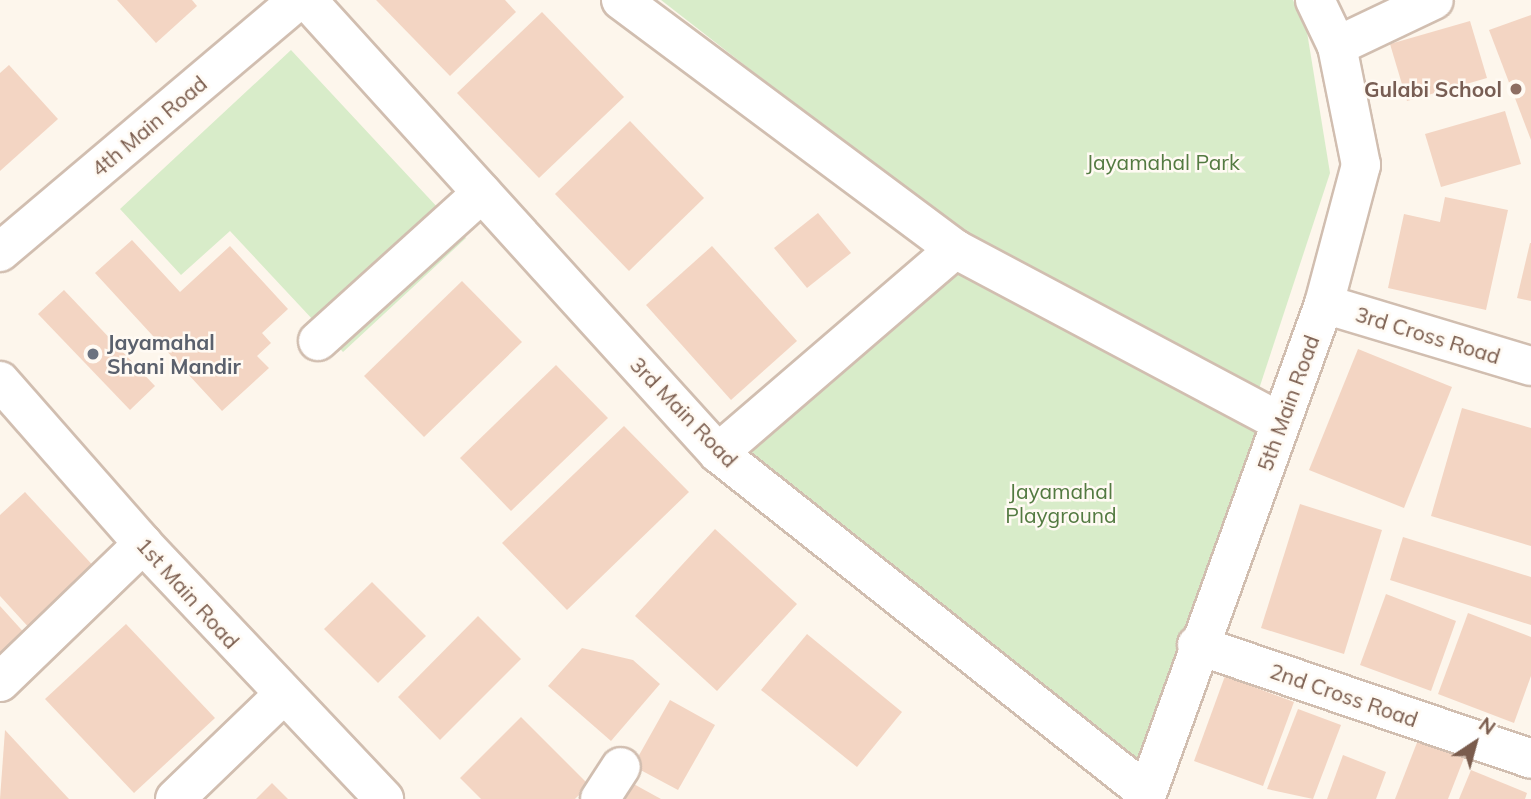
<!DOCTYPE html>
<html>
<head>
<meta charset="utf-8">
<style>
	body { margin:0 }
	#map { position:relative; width:1531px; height:799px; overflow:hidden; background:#fdf6ec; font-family:Mulish,sans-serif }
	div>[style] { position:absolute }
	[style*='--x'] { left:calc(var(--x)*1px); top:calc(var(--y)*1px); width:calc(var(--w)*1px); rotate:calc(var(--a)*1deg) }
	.green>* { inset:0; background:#d8ecc9 }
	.building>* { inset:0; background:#f3d5c3 }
	.roads { filter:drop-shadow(2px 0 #d1beb0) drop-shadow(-2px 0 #d1beb0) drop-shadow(0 2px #d1beb0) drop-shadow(0 -2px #d1beb0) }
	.minor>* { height:38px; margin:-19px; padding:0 19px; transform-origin:19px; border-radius:19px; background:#fff }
	.dots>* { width:19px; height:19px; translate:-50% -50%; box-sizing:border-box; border:4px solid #fffaf3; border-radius:50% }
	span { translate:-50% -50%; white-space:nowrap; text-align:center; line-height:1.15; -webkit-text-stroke:5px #fffaf3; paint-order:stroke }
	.education-label { font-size:21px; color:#785e54; font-weight:700 }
	.right { translate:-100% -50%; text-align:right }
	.street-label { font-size:21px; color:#7a5c4d }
	.park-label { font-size:21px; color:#537a41 }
	.worship-label { font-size:21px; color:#5b616d; font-weight:700 }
	.left { translate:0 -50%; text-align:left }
	.north { position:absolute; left:1440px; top:708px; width:70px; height:70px; -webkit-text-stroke:5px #fffaf3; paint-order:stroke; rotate:36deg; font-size:19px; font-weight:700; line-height:28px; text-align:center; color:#7a5c4d }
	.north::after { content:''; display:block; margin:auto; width:24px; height:32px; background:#7a5c4d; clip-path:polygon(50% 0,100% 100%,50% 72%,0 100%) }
</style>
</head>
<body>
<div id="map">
	<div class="green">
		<div style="clip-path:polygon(661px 0,1293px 0,1306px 26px,1330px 173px,1257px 395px,969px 240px)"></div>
		<div style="clip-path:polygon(291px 50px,466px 238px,343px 352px,230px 231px,181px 275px,120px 209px)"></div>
		<div style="clip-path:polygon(960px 266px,1256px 429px,1142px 770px,744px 452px)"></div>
	</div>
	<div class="building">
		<div style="clip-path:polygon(117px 0,192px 0,197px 6px,156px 43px)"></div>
		<div style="clip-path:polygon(376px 0,505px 0,516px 12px,450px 76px)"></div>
		<div style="clip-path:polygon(542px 12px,624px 97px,539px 178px,457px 93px)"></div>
		<div style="clip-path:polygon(1531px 15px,1531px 140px,1489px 30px)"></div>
		<div style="clip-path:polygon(1470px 21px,1487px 78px,1407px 101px,1390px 44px)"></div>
		<div style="clip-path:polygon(9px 65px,58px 119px,0 171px,0 73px)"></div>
		<div style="clip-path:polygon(1505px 111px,1521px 164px,1441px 187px,1425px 134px)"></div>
		<div style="clip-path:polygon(630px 121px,704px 198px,629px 271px,555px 194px)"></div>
		<div style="clip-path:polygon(1445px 197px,1508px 210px,1486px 310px,1388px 288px,1404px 214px,1440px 222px)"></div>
		<div style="clip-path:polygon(818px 213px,851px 253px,807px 288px,774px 248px)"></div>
		<div style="clip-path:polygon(132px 240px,180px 292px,230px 246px,288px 309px,262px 333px,271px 343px,257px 356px,269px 368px,222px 411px,95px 273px)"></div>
		<div style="clip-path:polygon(1530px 243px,1531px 243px,1531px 301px,1517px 298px)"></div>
		<div style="clip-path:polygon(712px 246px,797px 341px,731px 400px,646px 305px)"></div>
		<div style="clip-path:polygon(462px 281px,522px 342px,424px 437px,364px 376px)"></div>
		<div style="clip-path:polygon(64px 290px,155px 386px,130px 410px,38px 314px)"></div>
		<div style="clip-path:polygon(1358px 349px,1452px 387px,1404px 508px,1309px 470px)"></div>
		<div style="clip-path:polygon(556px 365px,608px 418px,511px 511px,460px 458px)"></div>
		<div style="clip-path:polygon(1462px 408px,1531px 428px,1531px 546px,1431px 516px)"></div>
		<div style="clip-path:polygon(624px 426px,689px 492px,567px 610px,502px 543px)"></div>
		<div style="clip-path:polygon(25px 492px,98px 571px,32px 631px,0 596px,0 515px)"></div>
		<div style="clip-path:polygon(1300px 504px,1382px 530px,1344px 654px,1261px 628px)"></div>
		<div style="clip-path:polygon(715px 529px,797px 604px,717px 691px,635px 616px)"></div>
		<div style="clip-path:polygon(1403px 537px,1531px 577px,1531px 625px,1390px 580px)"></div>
		<div style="clip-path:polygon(372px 582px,426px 636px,378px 683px,324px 629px)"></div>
		<div style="clip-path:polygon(1386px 594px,1456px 621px,1431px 691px,1360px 665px)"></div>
		<div style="clip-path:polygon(0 606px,28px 637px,0 663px)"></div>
		<div style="clip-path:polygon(1468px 613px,1531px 637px,1531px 676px,1514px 723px,1438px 694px)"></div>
		<div style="clip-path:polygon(478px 616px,521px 659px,440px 740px,398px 697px)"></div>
		<div style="clip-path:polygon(126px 624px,215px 718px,134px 793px,45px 699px)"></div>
		<div style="clip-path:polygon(807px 634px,902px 712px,857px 767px,761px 690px)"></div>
		<div style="clip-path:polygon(582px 648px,633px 660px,660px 684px,611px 741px,548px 686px)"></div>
		<div style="clip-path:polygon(1225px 676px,1294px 702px,1263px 786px,1194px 761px)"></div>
		<div style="clip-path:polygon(670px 700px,715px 725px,678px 790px,633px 766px)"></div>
		<div style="clip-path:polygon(1298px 709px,1341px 725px,1313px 799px,1267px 789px)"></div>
		<div style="clip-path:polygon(521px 717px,589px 785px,575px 799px,481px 799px,460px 778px)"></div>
		<div style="clip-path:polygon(5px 730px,69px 799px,0 799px)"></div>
		<div style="clip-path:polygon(1418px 740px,1464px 758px,1448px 799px,1395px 799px)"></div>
		<div style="clip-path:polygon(1343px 755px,1386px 772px,1376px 799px,1327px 799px)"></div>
		<div style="clip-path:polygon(1471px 770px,1527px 793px,1525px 799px,1459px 799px)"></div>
		<div style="clip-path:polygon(630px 782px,661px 799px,621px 799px)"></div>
		<div style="clip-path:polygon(272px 783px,288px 799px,256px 799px)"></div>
	</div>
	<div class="roads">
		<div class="minor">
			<div style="--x:307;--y:0;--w:612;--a:47.78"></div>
			<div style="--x:718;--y:453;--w:547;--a:38.4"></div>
			<div style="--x:621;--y:0;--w:417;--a:36.7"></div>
			<div style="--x:955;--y:249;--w:369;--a:28"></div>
			<div style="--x:1337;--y:46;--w:107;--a:-25.4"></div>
			<div style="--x:0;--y:252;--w:390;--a:-40.2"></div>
			<div style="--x:1324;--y:304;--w:216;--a:16.7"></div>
			<div style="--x:318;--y:341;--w:221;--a:-42.1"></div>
			<div style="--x:0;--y:381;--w:217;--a:48.7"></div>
			<div style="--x:143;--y:544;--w:351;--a:46.6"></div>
			<div style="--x:718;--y:453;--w:313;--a:-40.7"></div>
			<div style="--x:1197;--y:645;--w:353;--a:18.8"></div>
			<div style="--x:0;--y:682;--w:199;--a:-44"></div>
			<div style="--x:175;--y:799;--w:149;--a:-43.9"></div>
			<div style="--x:600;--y:799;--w:38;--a:-57"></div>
			<div style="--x:1145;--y:799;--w:526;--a:-70.12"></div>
			<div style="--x:1324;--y:304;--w:144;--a:-75.1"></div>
			<div style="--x:1361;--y:165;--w:121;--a:-101.4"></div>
			<div style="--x:1337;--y:46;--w:51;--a:-115.6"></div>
		</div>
	</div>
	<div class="dots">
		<div style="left:1516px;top:89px;background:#8d6e63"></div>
		<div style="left:93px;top:354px;background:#6b7280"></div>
	</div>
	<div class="education-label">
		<span class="right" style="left:1502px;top:89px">Gulabi School</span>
	</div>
	<div class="street-label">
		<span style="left:149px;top:126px;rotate:-40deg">4th Main Road</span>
		<span style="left:1428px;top:335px;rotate:17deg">3rd Cross Road</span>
		<span style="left:1288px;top:403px;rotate:-70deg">5th Main Road</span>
		<span style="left:684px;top:412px;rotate:46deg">3rd Main Road</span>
		<span style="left:188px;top:593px;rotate:48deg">1st Main Road</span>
		<span style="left:1344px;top:695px;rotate:19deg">2nd Cross Road</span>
	</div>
	<div class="park-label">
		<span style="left:1163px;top:162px">Jayamahal Park</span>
		<span style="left:1061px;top:503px">Jayamahal<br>Playground</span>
	</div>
	<div class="worship-label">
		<span class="left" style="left:107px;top:354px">Jayamahal<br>Shani Mandir</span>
	</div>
	<div class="north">N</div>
</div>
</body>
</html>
